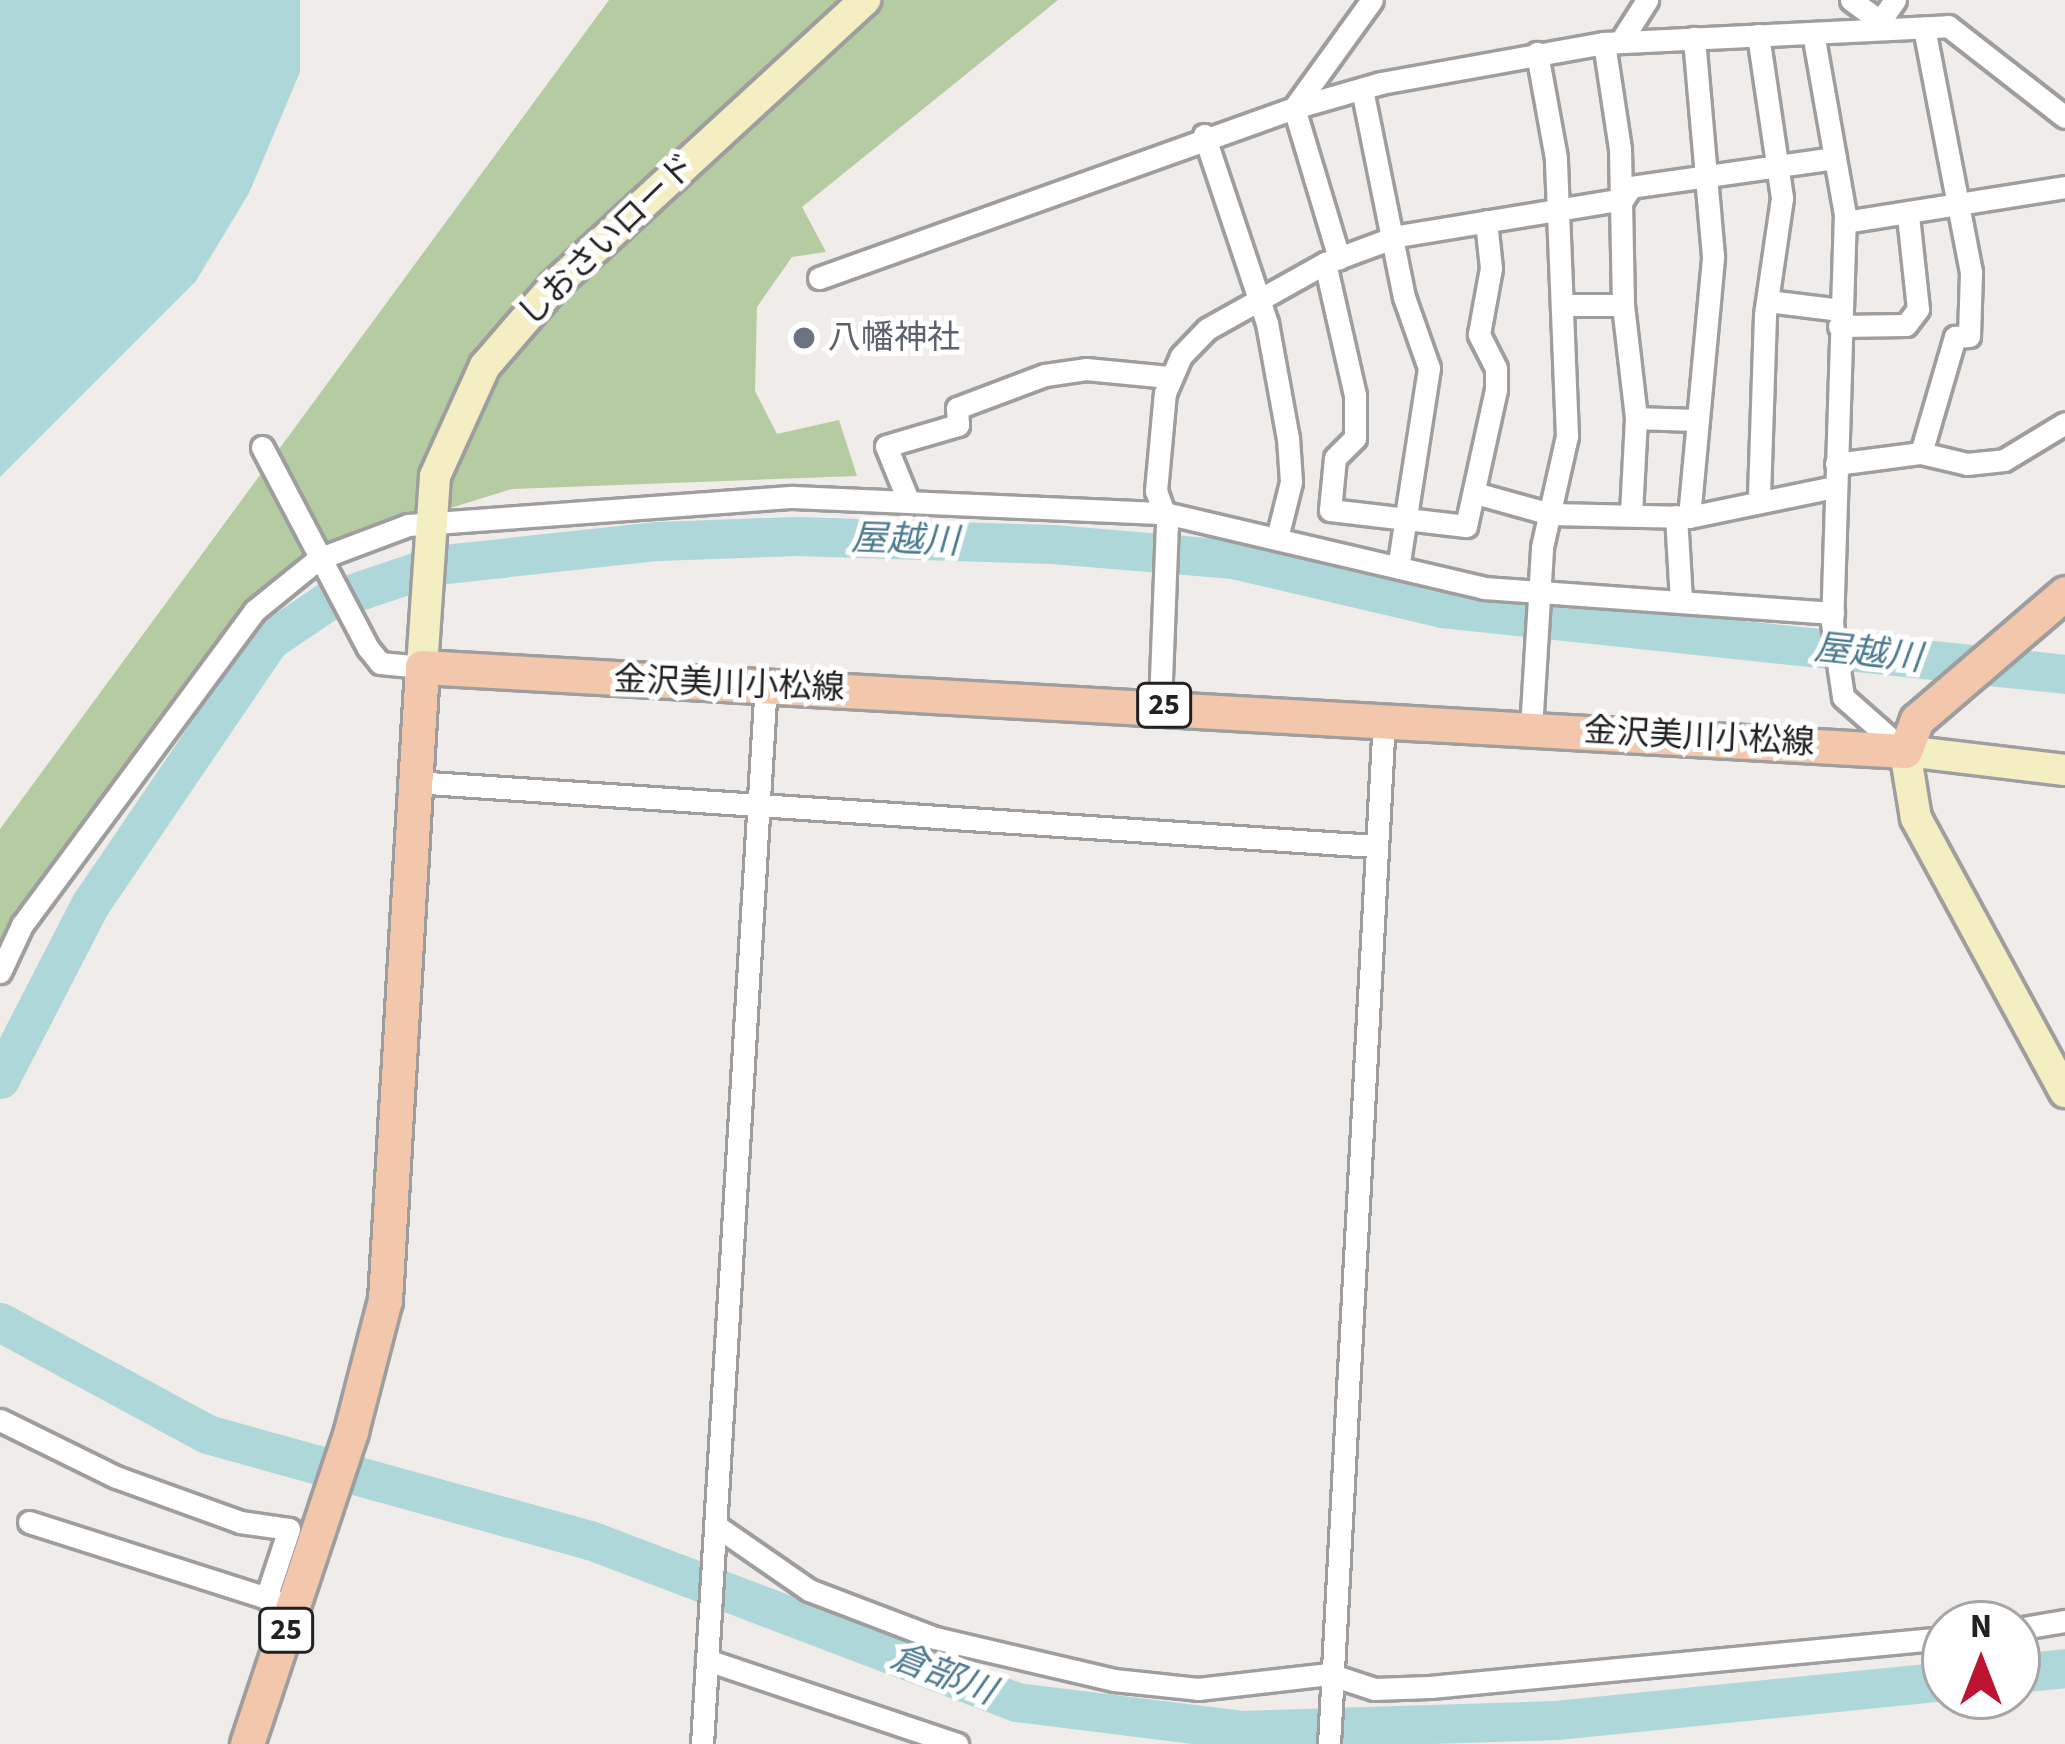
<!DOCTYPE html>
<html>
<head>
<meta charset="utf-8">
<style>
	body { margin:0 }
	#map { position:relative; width:2065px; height:1744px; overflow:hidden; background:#f0ece9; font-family:"Source Sans 3","Noto Sans JP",sans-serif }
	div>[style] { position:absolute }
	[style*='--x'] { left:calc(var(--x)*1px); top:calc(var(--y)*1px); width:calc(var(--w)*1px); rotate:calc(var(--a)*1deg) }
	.forest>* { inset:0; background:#b5cba2 }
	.water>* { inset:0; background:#aed7d9 }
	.river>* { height:39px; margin:-19.5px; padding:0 19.5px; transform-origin:19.5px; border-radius:19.5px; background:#aed7d9 }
	.roads { filter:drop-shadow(3px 0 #9e9e9e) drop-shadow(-3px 0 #9e9e9e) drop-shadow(0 3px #9e9e9e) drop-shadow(0 -3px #9e9e9e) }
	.street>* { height:21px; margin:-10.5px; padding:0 10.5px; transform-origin:10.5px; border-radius:10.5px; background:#fff }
	.secondary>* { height:30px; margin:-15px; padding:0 15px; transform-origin:15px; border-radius:15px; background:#f4eec3 }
	.primary>* { height:33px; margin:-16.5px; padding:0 16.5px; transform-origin:16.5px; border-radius:16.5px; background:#f3c7ab }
	.dots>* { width:33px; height:33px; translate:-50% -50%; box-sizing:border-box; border:6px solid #fff; border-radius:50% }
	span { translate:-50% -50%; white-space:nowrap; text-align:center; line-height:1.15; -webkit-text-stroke:10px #fff; paint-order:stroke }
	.shield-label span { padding:3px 9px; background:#fff; border:3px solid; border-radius:9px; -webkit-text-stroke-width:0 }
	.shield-label { font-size:30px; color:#212121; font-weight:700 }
	.street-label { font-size:33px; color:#212121 }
	.worship-label { font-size:33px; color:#5b616d }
	.left { translate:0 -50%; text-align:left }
	.water-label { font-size:36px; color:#4c7a91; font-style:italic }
	.north { position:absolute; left:1921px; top:1600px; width:120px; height:120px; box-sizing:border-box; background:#fff; border:3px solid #a6a6a6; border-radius:50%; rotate:0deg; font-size:33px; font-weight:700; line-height:48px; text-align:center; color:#212121 }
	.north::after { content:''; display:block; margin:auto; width:42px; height:54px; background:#be1432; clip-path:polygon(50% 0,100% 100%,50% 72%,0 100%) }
</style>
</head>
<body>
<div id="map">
	<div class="forest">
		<div style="clip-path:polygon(609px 0,1058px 0,802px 207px,826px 252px,792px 257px,757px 307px,755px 391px,777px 434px,839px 420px,857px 476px,512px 489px,337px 543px,248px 605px,112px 782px,0 955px,0 829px)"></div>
	</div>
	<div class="water">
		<div style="clip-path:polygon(0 0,300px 0,300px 72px,249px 193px,196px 281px,0 477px)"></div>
	</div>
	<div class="river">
		<div style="--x:0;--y:1079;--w:198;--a:-62.7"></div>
		<div style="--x:91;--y:903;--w:318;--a:-55.8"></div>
		<div style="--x:270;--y:640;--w:68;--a:-34.2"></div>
		<div style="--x:326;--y:602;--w:116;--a:-18.6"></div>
		<div style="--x:436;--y:565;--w:223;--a:-6.2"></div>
		<div style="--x:658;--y:541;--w:138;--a:-2.1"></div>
		<div style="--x:796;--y:536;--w:257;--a:1.8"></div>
		<div style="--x:1053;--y:544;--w:181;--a:4.8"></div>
		<div style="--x:1233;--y:559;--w:215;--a:13.2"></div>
		<div style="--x:1442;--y:608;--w:626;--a:6.05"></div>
		<div style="--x:0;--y:1322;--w:235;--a:28.4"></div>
		<div style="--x:207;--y:1434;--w:397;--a:15.5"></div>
		<div style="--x:590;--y:1540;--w:457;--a:20.8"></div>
		<div style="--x:1017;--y:1702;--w:226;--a:7.1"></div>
		<div style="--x:1241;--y:1730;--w:315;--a:-1.8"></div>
		<div style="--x:1556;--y:1720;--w:391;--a:-5.7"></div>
		<div style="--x:2017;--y:1673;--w:48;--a:-5.9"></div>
	</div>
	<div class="roads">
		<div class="street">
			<div style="--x:1851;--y:0;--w:36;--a:36"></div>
			<div style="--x:1876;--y:27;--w:33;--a:-55"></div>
			<div style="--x:1813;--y:33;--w:184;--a:80"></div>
			<div style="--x:1845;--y:214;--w:409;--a:91.8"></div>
			<div style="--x:1832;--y:623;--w:75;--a:81.5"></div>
			<div style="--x:1843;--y:697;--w:76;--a:41.3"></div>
			<div style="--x:1758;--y:35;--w:165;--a:81.6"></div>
			<div style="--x:1782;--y:198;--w:118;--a:98.3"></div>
			<div style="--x:1765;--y:315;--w:184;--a:91.9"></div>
			<div style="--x:1621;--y:41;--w:49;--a:-57.6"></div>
			<div style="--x:1604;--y:43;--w:107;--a:81.4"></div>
			<div style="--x:1620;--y:149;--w:156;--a:88.9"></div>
			<div style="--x:1623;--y:305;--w:114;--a:83.4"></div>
			<div style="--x:1636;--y:418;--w:97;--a:93"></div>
			<div style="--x:1362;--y:89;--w:212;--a:78.6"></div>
			<div style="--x:1404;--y:297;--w:75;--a:70.6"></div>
			<div style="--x:1429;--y:368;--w:202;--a:98.8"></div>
			<div style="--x:1294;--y:108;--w:157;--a:73.3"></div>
			<div style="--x:1294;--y:108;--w:133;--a:-54.2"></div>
			<div style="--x:1204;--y:135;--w:198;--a:71.5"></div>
			<div style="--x:1267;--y:323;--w:117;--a:79.7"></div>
			<div style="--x:1288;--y:438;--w:44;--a:86.1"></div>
			<div style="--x:1291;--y:482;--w:58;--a:104"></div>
			<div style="--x:1845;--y:222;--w:223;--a:-9"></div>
			<div style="--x:1325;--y:263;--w:135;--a:77.2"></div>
			<div style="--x:1355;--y:395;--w:43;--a:90"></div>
			<div style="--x:1355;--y:438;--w:28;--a:135"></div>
			<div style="--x:1335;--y:458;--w:52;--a:95.5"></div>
			<div style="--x:1330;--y:510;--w:137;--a:6.7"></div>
			<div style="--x:1466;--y:526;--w:140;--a:-77.6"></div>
			<div style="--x:1496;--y:389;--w:21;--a:-90"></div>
			<div style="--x:1496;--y:368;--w:38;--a:-117"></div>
			<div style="--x:1479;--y:334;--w:67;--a:-79.7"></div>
			<div style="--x:1491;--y:268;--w:47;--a:-96.1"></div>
			<div style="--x:819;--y:278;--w:505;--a:-19.69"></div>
			<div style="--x:1294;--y:108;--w:91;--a:-16"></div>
			<div style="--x:1381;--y:83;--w:227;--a:-10.2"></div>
			<div style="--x:1604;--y:43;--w:344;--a:-2.8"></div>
			<div style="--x:1948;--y:26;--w:148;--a:37.9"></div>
			<div style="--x:1768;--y:301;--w:73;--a:7.1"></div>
			<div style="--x:1566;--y:305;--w:57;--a:0"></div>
			<div style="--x:1839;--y:326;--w:67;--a:-0.9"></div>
			<div style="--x:1906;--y:325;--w:20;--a:-53"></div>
			<div style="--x:1918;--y:309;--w:95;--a:-96.1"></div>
			<div style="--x:1636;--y:418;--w:57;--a:2"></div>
			<div style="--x:262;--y:447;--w:227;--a:62.2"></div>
			<div style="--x:368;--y:648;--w:19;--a:51"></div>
			<div style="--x:380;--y:663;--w:42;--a:5.4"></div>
			<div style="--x:1921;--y:453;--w:121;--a:-73.7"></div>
			<div style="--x:1955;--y:337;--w:14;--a:-4"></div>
			<div style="--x:1969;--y:336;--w:64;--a:-88.2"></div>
			<div style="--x:1971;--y:272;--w:249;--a:-100.9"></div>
			<div style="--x:1836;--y:464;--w:86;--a:-7.4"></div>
			<div style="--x:1921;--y:453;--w:47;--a:13.4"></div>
			<div style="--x:1967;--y:464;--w:37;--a:-6"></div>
			<div style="--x:2004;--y:460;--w:71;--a:-31.2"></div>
			<div style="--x:1475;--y:493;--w:78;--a:15.6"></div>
			<div style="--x:1550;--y:514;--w:139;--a:1.2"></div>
			<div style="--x:1689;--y:517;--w:148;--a:-11.7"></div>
			<div style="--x:908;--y:500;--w:58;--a:-112.2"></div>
			<div style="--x:886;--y:446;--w:75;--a:-16.3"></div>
			<div style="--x:958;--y:425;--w:17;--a:-93"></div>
			<div style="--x:957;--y:408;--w:94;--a:-20.6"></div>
			<div style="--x:1045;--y:375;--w:41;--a:-8.3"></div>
			<div style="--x:1086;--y:369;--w:83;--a:5.5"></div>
			<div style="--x:1676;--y:516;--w:85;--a:86.6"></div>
			<div style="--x:1689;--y:517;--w:262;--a:-84.7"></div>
			<div style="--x:1713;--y:256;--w:219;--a:-95"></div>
			<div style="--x:1160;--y:705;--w:184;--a:-87.8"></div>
			<div style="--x:1167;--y:521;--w:32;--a:-110"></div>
			<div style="--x:1156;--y:491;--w:98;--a:-84.8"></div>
			<div style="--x:1165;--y:393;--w:40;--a:-66.6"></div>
			<div style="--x:1181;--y:356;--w:37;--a:-46"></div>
			<div style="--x:1207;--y:329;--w:135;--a:-29.2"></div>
			<div style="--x:1325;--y:263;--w:78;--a:-20.3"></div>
			<div style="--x:1398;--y:236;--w:228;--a:-9.3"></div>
			<div style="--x:1623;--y:199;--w:14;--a:-56"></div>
			<div style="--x:1631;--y:187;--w:206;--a:-8.1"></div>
			<div style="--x:1531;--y:729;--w:182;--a:-86.5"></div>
			<div style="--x:1542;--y:547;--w:114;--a:-77.3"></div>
			<div style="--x:1567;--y:436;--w:278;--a:-92.3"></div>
			<div style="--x:1556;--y:158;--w:107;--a:-100.3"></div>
			<div style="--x:413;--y:782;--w:964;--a:3.81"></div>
			<div style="--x:0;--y:972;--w:52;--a:-64.9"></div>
			<div style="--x:22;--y:925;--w:390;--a:-53.5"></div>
			<div style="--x:254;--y:611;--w:82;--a:-39.1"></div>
			<div style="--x:318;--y:559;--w:96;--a:-20.7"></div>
			<div style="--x:408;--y:525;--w:386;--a:-4.2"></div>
			<div style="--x:793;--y:497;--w:372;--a:2.5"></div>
			<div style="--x:1165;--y:513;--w:328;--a:13.2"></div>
			<div style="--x:1484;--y:588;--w:350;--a:4.1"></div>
			<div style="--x:0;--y:1420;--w:129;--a:26.2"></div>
			<div style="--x:116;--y:1477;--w:132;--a:19.9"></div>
			<div style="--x:240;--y:1522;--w:49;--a:8.1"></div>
			<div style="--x:289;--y:1529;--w:73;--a:108.4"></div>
			<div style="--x:29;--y:1522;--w:259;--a:17.7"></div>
			<div style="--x:718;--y:1527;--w:111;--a:34.7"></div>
			<div style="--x:809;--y:1590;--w:135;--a:20.9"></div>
			<div style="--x:935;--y:1638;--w:184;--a:13.2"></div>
			<div style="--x:1114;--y:1680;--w:84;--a:6.1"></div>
			<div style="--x:1198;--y:1689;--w:132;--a:-6.5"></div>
			<div style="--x:1329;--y:1674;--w:47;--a:18.4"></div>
			<div style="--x:1374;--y:1689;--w:56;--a:-2"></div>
			<div style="--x:1430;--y:1687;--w:517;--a:-5.44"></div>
			<div style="--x:2017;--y:1629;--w:49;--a:-9.5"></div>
			<div style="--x:707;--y:1660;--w:264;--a:18.6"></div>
			<div style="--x:702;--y:1744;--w:1063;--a:-86.55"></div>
			<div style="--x:1329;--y:1744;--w:1025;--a:-86.93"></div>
		</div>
		<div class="secondary">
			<div style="--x:422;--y:667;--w:191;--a:-86.1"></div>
			<div style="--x:435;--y:476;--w:121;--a:-65.6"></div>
			<div style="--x:485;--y:366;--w:106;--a:-49.2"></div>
			<div style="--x:554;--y:286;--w:423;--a:-42.6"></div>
			<div style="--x:2065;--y:770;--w:161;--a:-173.2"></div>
			<div style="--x:1905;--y:751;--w:68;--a:80.7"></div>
			<div style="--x:1916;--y:818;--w:312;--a:61.5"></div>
		</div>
		<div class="primary">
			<div style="--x:247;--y:1744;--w:330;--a:-71.6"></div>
			<div style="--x:351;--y:1431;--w:135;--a:-75.5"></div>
			<div style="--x:385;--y:1300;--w:634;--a:-86.65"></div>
			<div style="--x:422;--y:667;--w:1485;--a:3.24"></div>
			<div style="--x:1905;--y:751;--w:33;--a:-69"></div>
			<div style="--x:1917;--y:720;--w:195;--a:-40.6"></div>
		</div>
	</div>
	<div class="dots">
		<div style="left:804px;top:338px;background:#6b7280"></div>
	</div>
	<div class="shield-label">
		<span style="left:1164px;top:705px">25</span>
		<span style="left:286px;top:1630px">25</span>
	</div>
	<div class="street-label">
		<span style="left:607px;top:240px;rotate:-44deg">しおさいロード</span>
		<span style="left:729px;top:684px;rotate:2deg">金沢美川小松線</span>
		<span style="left:1699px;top:737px;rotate:3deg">金沢美川小松線</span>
	</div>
	<div class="worship-label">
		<span class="left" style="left:828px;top:338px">八幡神社</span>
	</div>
	<div class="water-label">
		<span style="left:905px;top:540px;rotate:2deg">屋越川</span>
		<span style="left:1868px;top:653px;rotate:6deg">屋越川</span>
		<span style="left:943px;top:1674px;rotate:21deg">倉部川</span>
	</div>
	<div class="north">N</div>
</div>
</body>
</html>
